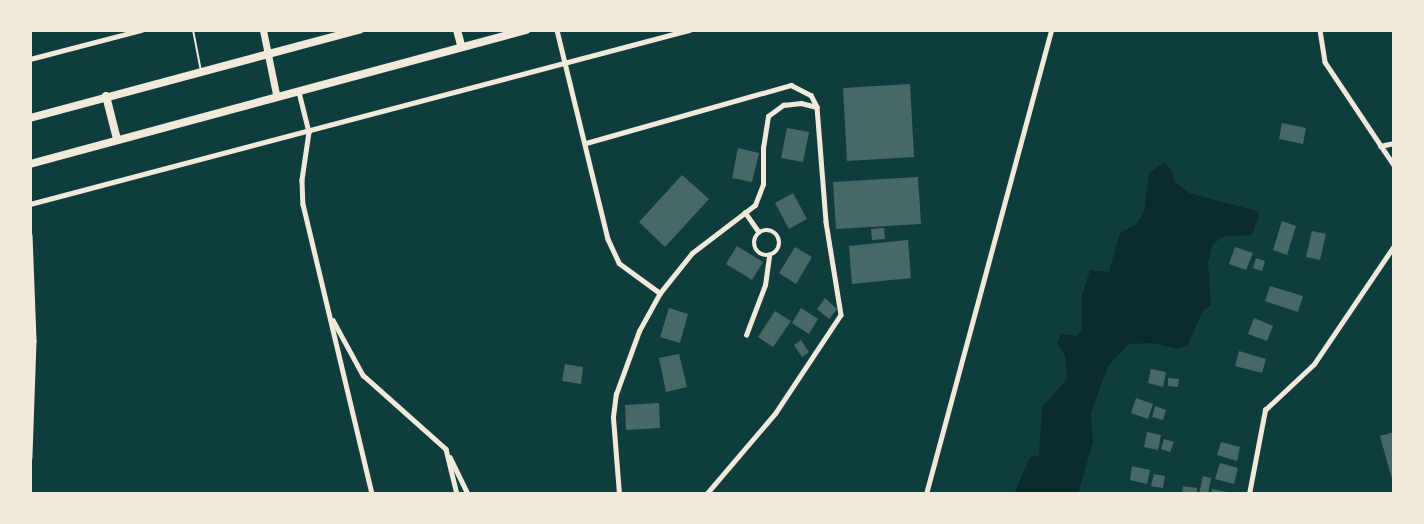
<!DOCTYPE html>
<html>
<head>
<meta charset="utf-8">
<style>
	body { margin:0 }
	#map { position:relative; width:1424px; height:524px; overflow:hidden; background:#0f3d3e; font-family:"Nunito Sans",sans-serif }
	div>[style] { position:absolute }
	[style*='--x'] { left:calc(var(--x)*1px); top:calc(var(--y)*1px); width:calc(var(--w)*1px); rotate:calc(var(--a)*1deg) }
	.water>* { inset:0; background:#0a2a2b }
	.building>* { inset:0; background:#486865 }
	.service>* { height:2px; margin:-1px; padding:0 1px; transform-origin:1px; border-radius:1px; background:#f1e9da }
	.minor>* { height:4.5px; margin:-2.25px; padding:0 2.25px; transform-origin:2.25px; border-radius:2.25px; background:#f1e9da }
	.minor>.ring { margin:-2.25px; padding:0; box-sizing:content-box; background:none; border:4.5px solid #f1e9da; border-radius:50% }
	.secondary>* { height:7px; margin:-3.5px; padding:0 3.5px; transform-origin:3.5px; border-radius:3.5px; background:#f1e9da }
	.primary>* { height:8px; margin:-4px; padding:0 4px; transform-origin:4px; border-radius:4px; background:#f1e9da }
	.trunk>* { height:8px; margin:-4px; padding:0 4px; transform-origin:4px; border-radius:4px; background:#f1e9da }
	span { translate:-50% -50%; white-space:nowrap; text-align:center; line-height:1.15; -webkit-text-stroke:4.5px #f1e9da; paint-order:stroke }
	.frame { position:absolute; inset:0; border:32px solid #f1e9da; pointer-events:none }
</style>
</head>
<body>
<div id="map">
	<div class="water">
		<div style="clip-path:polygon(1164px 162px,1172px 171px,1174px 181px,1189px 193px,1257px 211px,1259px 216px,1252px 235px,1224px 236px,1213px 244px,1208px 262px,1211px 305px,1202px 312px,1188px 345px,1179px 349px,1151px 343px,1129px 344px,1108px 366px,1091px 413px,1093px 442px,1078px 494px,1014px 494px,1030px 457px,1039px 456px,1042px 407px,1067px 379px,1065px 356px,1057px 343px,1061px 334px,1077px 336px,1082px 329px,1082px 295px,1090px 270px,1109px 272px,1120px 233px,1136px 224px,1144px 212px,1149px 174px)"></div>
	</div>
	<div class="building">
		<div style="clip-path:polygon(910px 84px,914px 157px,847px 161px,843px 88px)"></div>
		<div style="clip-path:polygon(1282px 123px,1306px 128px,1303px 144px,1279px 139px)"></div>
		<div style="clip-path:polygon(787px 128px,809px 132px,803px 162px,781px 158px)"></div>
		<div style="clip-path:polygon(738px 148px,759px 153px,752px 182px,732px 178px)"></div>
		<div style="clip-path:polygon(682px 175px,709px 199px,665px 247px,639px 222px)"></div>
		<div style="clip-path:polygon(918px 177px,921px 224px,836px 229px,833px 182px)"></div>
		<div style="clip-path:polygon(793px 193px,807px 219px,789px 229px,775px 203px)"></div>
		<div style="clip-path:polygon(1282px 221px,1296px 226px,1287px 255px,1273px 250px)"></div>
		<div style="clip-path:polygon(884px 228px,885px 239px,872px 240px,871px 229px)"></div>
		<div style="clip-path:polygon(1312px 231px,1326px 234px,1320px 260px,1306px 257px)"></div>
		<div style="clip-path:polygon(908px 240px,911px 278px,852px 284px,849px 246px)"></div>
		<div style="clip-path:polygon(737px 246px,763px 262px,752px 280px,726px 264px)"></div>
		<div style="clip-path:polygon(795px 247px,812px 257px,796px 284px,779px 273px)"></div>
		<div style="clip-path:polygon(1235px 247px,1253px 253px,1246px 270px,1229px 264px)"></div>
		<div style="clip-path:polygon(1256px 258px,1265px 261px,1262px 271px,1253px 268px)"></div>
		<div style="clip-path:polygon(1270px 286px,1303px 296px,1298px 312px,1265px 301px)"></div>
		<div style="clip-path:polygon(825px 298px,837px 309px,829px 319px,817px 309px)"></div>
		<div style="clip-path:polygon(669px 308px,688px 314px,680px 343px,660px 337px)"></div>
		<div style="clip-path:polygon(801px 308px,818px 319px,809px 334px,792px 323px)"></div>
		<div style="clip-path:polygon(775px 311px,791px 321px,773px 347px,758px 337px)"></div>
		<div style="clip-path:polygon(1254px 318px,1273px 326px,1267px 341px,1248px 334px)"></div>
		<div style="clip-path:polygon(801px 340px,809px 352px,802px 357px,794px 345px)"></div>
		<div style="clip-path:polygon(1239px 351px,1266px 359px,1262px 373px,1235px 366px)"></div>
		<div style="clip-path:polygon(679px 354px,687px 387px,666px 392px,659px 358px)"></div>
		<div style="clip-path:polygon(565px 364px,583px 367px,581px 384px,562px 381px)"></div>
		<div style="clip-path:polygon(1151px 369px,1166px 372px,1163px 387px,1148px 383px)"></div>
		<div style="clip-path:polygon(1168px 378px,1179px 379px,1178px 387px,1168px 386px)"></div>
		<div style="clip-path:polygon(1136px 398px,1153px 404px,1148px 419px,1131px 413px)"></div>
		<div style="clip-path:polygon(659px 403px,660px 428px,626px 430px,625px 405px)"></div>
		<div style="clip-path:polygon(1155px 406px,1166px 410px,1163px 420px,1152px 417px)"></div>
		<div style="clip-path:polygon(1147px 432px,1161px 435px,1158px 450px,1144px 447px)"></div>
		<div style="clip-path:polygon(1394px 432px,1394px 483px,1393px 483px,1380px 436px)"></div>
		<div style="clip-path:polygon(1164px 439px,1174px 442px,1170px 452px,1161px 449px)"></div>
		<div style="clip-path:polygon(1221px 442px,1240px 447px,1237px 461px,1217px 455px)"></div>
		<div style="clip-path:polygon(1220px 463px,1238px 468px,1234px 484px,1215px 479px)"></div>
		<div style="clip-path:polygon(1132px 466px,1150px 470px,1147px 484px,1130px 480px)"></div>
		<div style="clip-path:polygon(1154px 474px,1165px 476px,1163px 488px,1151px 486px)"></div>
		<div style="clip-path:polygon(1203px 476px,1211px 478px,1208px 494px,1199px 494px)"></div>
		<div style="clip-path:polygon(1183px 486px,1197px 488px,1197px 494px,1182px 494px)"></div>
		<div style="clip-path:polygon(1212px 489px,1232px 493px,1232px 494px,1211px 494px)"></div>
	</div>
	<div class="service">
		<div style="--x:193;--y:30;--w:42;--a:79"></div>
	</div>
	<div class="minor">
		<div style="--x:557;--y:30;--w:215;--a:76.3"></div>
		<div style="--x:608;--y:239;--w:26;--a:65"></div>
		<div style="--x:619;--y:263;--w:51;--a:36.2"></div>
		<div style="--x:1320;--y:30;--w:32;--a:81"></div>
		<div style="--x:1325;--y:62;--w:124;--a:56.2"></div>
		<div style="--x:30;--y:59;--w:115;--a:-14.6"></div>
		<div style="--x:299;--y:92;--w:41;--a:76"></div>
		<div style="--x:309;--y:132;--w:49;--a:98.3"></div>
		<div style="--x:302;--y:180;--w:24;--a:88"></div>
		<div style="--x:303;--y:204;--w:298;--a:76.6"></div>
		<div style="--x:586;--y:143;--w:213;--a:-15.8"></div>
		<div style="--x:791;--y:85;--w:22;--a:27"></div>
		<div style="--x:811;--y:95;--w:13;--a:63"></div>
		<div style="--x:817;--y:107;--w:115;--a:85.5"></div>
		<div style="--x:826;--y:222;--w:94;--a:80.8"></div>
		<div style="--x:841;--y:315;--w:118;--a:123.6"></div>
		<div style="--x:776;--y:413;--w:106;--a:130.4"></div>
		<div style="--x:1380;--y:146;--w:14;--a:-12"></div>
		<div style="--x:30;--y:204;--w:682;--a:-14.79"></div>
		<div style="--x:745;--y:212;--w:24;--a:55"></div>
		<div class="ring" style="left:754px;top:230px;width:21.5px;height:21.5px"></div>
		<div style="--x:30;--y:235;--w:106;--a:87.8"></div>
		<div style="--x:34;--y:341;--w:117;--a:92"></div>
		<div style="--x:333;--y:320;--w:63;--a:61.4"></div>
		<div style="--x:363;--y:375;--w:111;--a:41.7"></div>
		<div style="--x:446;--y:449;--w:46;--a:76.3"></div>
		<div style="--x:746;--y:335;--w:53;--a:-69.2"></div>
		<div style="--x:765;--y:285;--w:29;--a:-82"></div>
		<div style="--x:450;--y:457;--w:41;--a:64.1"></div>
		<div style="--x:619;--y:494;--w:77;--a:-94.5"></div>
		<div style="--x:613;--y:417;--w:23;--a:-83"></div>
		<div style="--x:616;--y:394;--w:67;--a:-69.9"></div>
		<div style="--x:639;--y:331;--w:43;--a:-61.1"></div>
		<div style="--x:660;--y:293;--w:51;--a:-51.3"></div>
		<div style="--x:692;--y:253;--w:79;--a:-37.3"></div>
		<div style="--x:755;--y:205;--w:22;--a:-69"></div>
		<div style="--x:763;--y:184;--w:36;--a:-90"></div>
		<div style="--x:763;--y:148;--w:32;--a:-81"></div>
		<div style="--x:768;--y:116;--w:19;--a:-36"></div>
		<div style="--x:783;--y:105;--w:18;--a:-6"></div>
		<div style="--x:801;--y:103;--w:16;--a:14"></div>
		<div style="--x:926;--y:494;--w:481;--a:-74.9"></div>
		<div style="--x:1249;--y:494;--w:86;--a:-79.2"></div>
		<div style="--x:1265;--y:410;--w:67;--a:-43.2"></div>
		<div style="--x:1314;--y:364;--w:143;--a:-55.9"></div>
	</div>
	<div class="secondary">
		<div style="--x:263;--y:30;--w:65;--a:78.5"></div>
	</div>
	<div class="primary">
		<div style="--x:30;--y:118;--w:341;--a:-15"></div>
		<div style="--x:30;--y:164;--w:514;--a:-15.12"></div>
	</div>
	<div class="trunk">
		<div style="--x:457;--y:30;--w:16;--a:75"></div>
		<div style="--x:106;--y:96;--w:44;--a:75.7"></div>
	</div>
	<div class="frame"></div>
</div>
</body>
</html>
